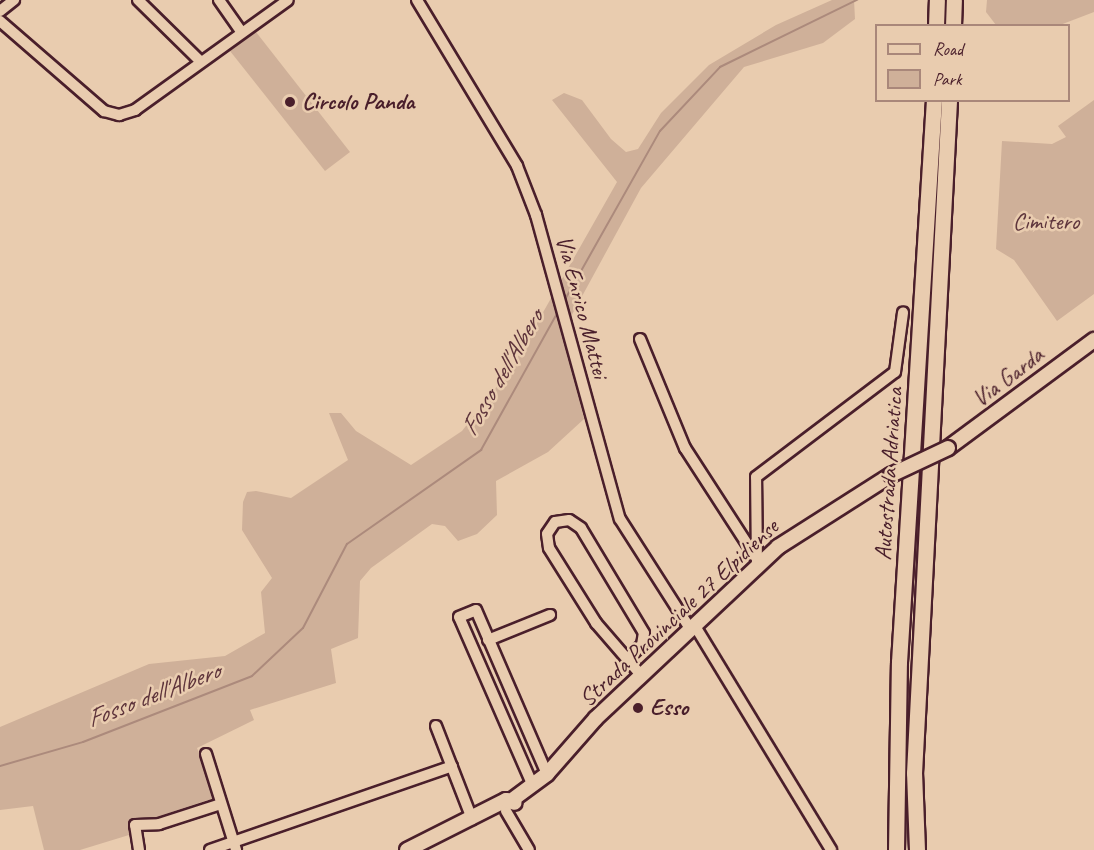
<!DOCTYPE html>
<html>
<head>
<meta charset="utf-8">
<style>
	body { margin:0 }
	#map { position:relative; width:1094px; height:850px; overflow:hidden; background:#e9ccaf; font-family:Caveat,sans-serif }
	div>[style] { position:absolute }
	[style*='--x'] { left:calc(var(--x)*1px); top:calc(var(--y)*1px); width:calc(var(--w)*1px); rotate:calc(var(--a)*1deg) }
	.green>* { inset:0; background:#cfb099 }
	.stream>* { height:2px; margin:-1px; padding:0 1px; transform-origin:1px; border-radius:1px; background:#ac8a7c }
	.roads { filter:drop-shadow(2px 0 #4a1f2b) drop-shadow(-2px 0 #4a1f2b) drop-shadow(0 2px #4a1f2b) drop-shadow(0 -2px #4a1f2b) }
	.minor>* { height:10px; margin:-5px; padding:0 5px; transform-origin:5px; border-radius:5px; background:#e9ccaf }
	.major>* { height:14px; margin:-7px; padding:0 7px; transform-origin:7px; border-radius:7px; background:#e9ccaf }
	.highway>* { height:15px; margin:-7.5px; padding:0 7.5px; transform-origin:7.5px; border-radius:7.5px; background:#e9ccaf }
	.bridges { filter:drop-shadow(2px 0 #4a1f2b) drop-shadow(-2px 0 #4a1f2b) drop-shadow(0 2px #4a1f2b) drop-shadow(0 -2px #4a1f2b) }
	.major-bridge>* { height:14px; margin:-7px; padding:0 7px; transform-origin:7px; border-radius:7px; background:#e9ccaf }
	.dots>* { width:16px; height:16px; translate:-50% -50%; box-sizing:border-box; border:3px solid #e9ccaf; border-radius:50% }
	span { translate:-50% -50%; white-space:nowrap; text-align:center; line-height:1.15; -webkit-text-stroke:5px #e9ccaf; paint-order:stroke }
	.poi-label { font-size:24px; color:#4a1f2b; font-weight:700 }
	.left { translate:0 -50%; text-align:left }
	.park-label { font-size:24px; color:#5e353c }
	.street-label { font-size:24px; color:#4a1f2b }
	.water-label { font-size:26px; color:#5e343b; font-style:italic }
	.legend { position:absolute; left:875px; top:24px; width:195px; height:78px; box-sizing:border-box; background:#e9ccaf; border:2px solid #a9877a; margin:0; padding:8px 10px; list-style:none; font-size:18px; color:#4a1f2b }
	.legend li { display:flex; align-items:center; gap:12px; height:30px }
	.legend b { width:30px; border:2px solid #a9877a }
</style>
</head>
<body>
<div id="map">
	<div class="green">
		<div style="clip-path:polygon(832px 0,854px 0,855px 19px,823px 43px,744px 67px,641px 188px,562px 333px,584px 419px,548px 452px,496px 481px,497px 515px,477px 534px,458px 541px,445px 526px,432px 524px,371px 568px,360px 581px,358px 638px,331px 649px,336px 683px,250px 710px,254px 720px,197px 748px,214px 791px,213px 804px,208px 800px,154px 818px,158px 821px,132px 823px,129px 835px,80px 850px,44px 850px,33px 806px,0 810px,0 727px,149px 664px,225px 656px,265px 633px,261px 592px,272px 578px,242px 530px,243px 502px,247px 492px,256px 491px,291px 498px,348px 460px,329px 413px,341px 413px,356px 431px,411px 465px,462px 431px,512px 367px,617px 182px,552px 100px,564px 93px,582px 100px,611px 139px,626px 152px,638px 149px,661px 113px,709px 65px,776px 25px)"></div>
		<div style="clip-path:polygon(987px 0,1094px 0,1094px 12px,1060px 25px,996px 25px,986px 12px)"></div>
		<div style="clip-path:polygon(256px 32px,350px 152px,325px 171px,230px 51px)"></div>
		<div style="clip-path:polygon(1094px 100px,1094px 294px,1057px 321px,1014px 260px,996px 249px,1002px 141px,1052px 144px,1066px 137px,1058px 126px)"></div>
	</div>
	<div class="stream">
		<div style="--x:563;--y:303;--w:197;--a:-60.6"></div>
		<div style="--x:660;--y:131;--w:88;--a:-46.8"></div>
		<div style="--x:720;--y:67;--w:153;--a:-26.1"></div>
		<div style="--x:0;--y:766;--w:86;--a:-16.1"></div>
		<div style="--x:83;--y:742;--w:181;--a:-21.3"></div>
		<div style="--x:252;--y:676;--w:70;--a:-43.3"></div>
		<div style="--x:303;--y:628;--w:95;--a:-62.4"></div>
		<div style="--x:347;--y:544;--w:164;--a:-35"></div>
		<div style="--x:481;--y:450;--w:160;--a:-60.9"></div>
	</div>
	<div class="roads">
		<div class="minor">
			<div style="--x:138;--y:0;--w:87;--a:44.5"></div>
			<div style="--x:219;--y:0;--w:39;--a:55"></div>
			<div style="--x:417;--y:0;--w:194;--a:58.9"></div>
			<div style="--x:517;--y:166;--w:53;--a:68.8"></div>
			<div style="--x:536;--y:215;--w:315;--a:74.6"></div>
			<div style="--x:620;--y:519;--w:132;--a:57.4"></div>
			<div style="--x:0;--y:11;--w:18;--a:-38"></div>
			<div style="--x:0;--y:21;--w:138;--a:40.9"></div>
			<div style="--x:104;--y:111;--w:16;--a:15"></div>
			<div style="--x:119;--y:115;--w:17;--a:-17"></div>
			<div style="--x:135;--y:110;--w:188;--a:-35.7"></div>
			<div style="--x:640;--y:339;--w:118;--a:67.6"></div>
			<div style="--x:685;--y:448;--w:129;--a:57.1"></div>
			<div style="--x:757;--y:566;--w:89;--a:-90.6"></div>
			<div style="--x:756;--y:477;--w:174;--a:-37.1"></div>
			<div style="--x:895;--y:372;--w:60;--a:-82.3"></div>
			<div style="--x:695;--y:626;--w:262;--a:58.7"></div>
			<div style="--x:488;--y:640;--w:67;--a:-22"></div>
			<div style="--x:627;--y:659;--w:21;--a:-43"></div>
			<div style="--x:642;--y:645;--w:12;--a:-81"></div>
			<div style="--x:644;--y:633;--w:122;--a:-121"></div>
			<div style="--x:581;--y:528;--w:14;--a:-146"></div>
			<div style="--x:569;--y:520;--w:14;--a:172"></div>
			<div style="--x:555;--y:522;--w:14;--a:124"></div>
			<div style="--x:547;--y:534;--w:14;--a:82"></div>
			<div style="--x:549;--y:548;--w:89;--a:57.9"></div>
			<div style="--x:596;--y:623;--w:69;--a:49.1"></div>
			<div style="--x:436;--y:726;--w:100;--a:68.8"></div>
			<div style="--x:206;--y:754;--w:101;--a:72.6"></div>
			<div style="--x:533;--y:786;--w:184;--a:-113.6"></div>
			<div style="--x:459;--y:617;--w:18;--a:-22"></div>
			<div style="--x:476;--y:610;--w:179;--a:66.6"></div>
			<div style="--x:506;--y:811;--w:45;--a:59.5"></div>
			<div style="--x:139;--y:850;--w:25;--a:-99"></div>
			<div style="--x:135;--y:825;--w:24;--a:-2"></div>
			<div style="--x:159;--y:824;--w:65;--a:-17.9"></div>
			<div style="--x:210;--y:850;--w:256;--a:-19.1"></div>
		</div>
		<div class="major">
			<div style="--x:948;--y:448;--w:182;--a:-36.5"></div>
			<div style="--x:512;--y:800;--w:44;--a:-36.6"></div>
			<div style="--x:547;--y:774;--w:74;--a:-48.8"></div>
			<div style="--x:596;--y:718;--w:250;--a:-43.2"></div>
			<div style="--x:778;--y:547;--w:134;--a:-32.5"></div>
			<div style="--x:407;--y:850;--w:111;--a:-26.8"></div>
			<div style="--x:506;--y:800;--w:9;--a:18"></div>
		</div>
		<div class="highway">
			<div style="--x:936;--y:26;--w:26;--a:-88"></div>
			<div style="--x:953;--y:26;--w:26;--a:-88"></div>
			<div style="--x:896;--y:850;--w:188;--a:-89.1"></div>
			<div style="--x:899;--y:662;--w:563;--a:-86.44"></div>
			<div style="--x:917;--y:850;--w:77;--a:-92.2"></div>
			<div style="--x:914;--y:773;--w:674;--a:-87.02"></div>
		</div>
	</div>
	<div class="bridges">
		<div class="major-bridge">
			<div style="--x:891;--y:475;--w:63;--a:-25.3"></div>
		</div>
	</div>
	<div class="dots">
		<div style="left:290px;top:102px;background:#4a1f2b"></div>
		<div style="left:638px;top:708px;background:#4a1f2b"></div>
	</div>
	<div class="poi-label">
		<span class="left" style="left:302px;top:102px">Circolo Panda</span>
		<span class="left" style="left:650px;top:708px">Esso</span>
	</div>
	<div class="park-label">
		<span style="left:1046px;top:222px">Cimitero</span>
	</div>
	<div class="street-label">
		<span style="left:582px;top:307px;rotate:75deg">Via Enrico Mattei</span>
		<span style="left:1008px;top:377px;rotate:-37deg">Via Garda</span>
		<span style="left:889px;top:474px;rotate:-86deg">Autostrada Adriatica</span>
		<span style="left:679px;top:613px;rotate:-43deg">Strada Provinciale 27 Elpidiense</span>
	</div>
	<div class="water-label">
		<span style="left:502px;top:373px;rotate:-60deg">Fosso dell'Albero</span>
		<span style="left:153px;top:695px;rotate:-21deg">Fosso dell'Albero</span>
	</div>
	<ul class="legend">
	<li><b style="height:8px;background:#e9ccaf"></b>Road</li>
	<li><b style="height:16px;background:#cfb099"></b>Park</li>
	</ul>
</div>
</body>
</html>
